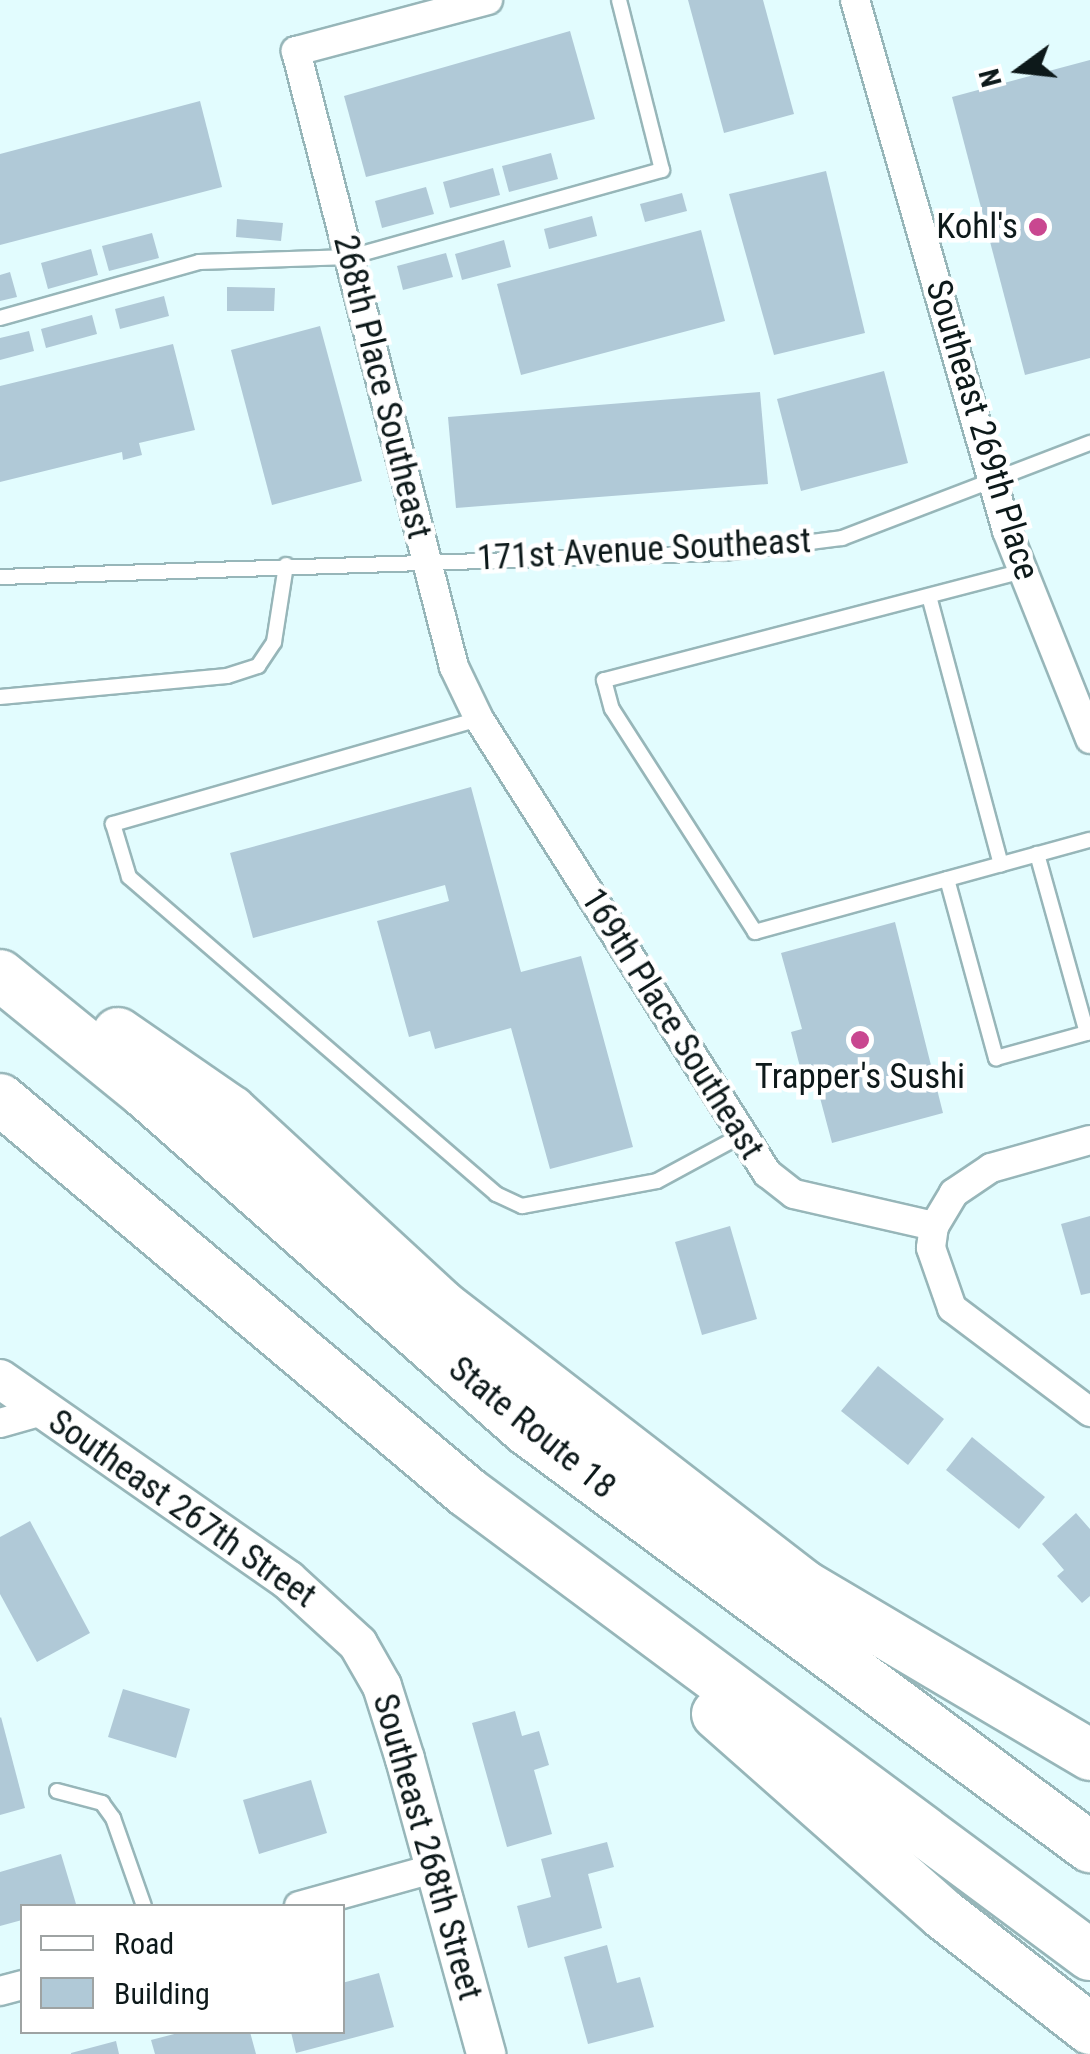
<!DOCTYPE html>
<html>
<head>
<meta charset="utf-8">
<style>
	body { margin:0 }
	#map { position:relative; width:1090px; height:2054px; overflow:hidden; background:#e2fcfe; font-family:"Roboto Condensed",sans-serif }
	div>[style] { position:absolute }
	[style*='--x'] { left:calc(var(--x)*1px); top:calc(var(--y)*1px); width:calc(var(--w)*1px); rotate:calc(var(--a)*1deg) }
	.building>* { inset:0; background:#b0c9d7 }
	.roads { filter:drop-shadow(2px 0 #97b6b9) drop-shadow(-2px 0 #97b6b9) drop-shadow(0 2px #97b6b9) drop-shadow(0 -2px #97b6b9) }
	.lane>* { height:14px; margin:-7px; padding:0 7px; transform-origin:7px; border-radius:7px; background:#fff }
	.street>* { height:28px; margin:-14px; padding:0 14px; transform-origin:14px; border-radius:14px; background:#fff }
	.secondary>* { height:38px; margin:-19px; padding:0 19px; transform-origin:19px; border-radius:19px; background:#fff }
	.highway>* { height:50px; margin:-25px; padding:0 25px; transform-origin:25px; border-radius:25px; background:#fff }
	.dots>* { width:28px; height:28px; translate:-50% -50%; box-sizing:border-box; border:5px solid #fff; border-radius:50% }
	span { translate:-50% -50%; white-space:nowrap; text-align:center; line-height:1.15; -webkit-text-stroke:9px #fff; paint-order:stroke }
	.poi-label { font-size:35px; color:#0d191a }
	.right { translate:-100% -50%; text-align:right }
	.street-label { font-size:35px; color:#0d191a }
	.legend { position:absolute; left:20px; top:1904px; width:325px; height:130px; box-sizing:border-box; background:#fff; border:2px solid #9ea3a3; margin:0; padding:12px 18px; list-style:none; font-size:30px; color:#0d191a }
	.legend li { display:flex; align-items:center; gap:20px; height:50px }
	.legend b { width:50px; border:2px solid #9ea3a3 }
	.north { position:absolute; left:970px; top:20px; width:100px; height:100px; -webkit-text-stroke:8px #fff; paint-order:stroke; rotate:255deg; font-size:28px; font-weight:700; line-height:40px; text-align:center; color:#0d191a }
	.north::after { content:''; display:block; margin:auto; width:35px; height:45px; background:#0d191a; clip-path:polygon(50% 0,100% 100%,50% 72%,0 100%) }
</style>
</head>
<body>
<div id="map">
	<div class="building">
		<div style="clip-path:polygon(688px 0,763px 0,794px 114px,724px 133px)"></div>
		<div style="clip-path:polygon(570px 31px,595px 119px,366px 177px,344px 96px)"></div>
		<div style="clip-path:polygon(1090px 60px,1090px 358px,1025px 375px,952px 97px)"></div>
		<div style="clip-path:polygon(200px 101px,222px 187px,0 245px,0 154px)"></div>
		<div style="clip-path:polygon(551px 153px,558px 179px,509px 192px,502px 166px)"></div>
		<div style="clip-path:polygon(493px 168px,500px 195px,450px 208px,443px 182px)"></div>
		<div style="clip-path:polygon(826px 171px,865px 333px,774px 355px,729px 194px)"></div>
		<div style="clip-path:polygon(426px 187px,434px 214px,382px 228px,375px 201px)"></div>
		<div style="clip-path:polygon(682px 193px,687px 211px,645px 222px,640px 204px)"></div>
		<div style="clip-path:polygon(592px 216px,597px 236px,549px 249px,544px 229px)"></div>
		<div style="clip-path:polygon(237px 219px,283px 223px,281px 241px,236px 237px)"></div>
		<div style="clip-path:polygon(701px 230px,725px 321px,521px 375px,497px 284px)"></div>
		<div style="clip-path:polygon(152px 233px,159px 258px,109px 271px,102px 246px)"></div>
		<div style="clip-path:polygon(504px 240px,511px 267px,462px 280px,455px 254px)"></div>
		<div style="clip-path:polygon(91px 249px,98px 275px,48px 289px,41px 263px)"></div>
		<div style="clip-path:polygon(446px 253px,453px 277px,403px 290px,397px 266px)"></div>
		<div style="clip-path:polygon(10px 272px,17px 297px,0 301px,0 275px)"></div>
		<div style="clip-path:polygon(227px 287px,275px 288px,274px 311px,227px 311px)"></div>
		<div style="clip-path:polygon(164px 296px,169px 316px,120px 329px,115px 309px)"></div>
		<div style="clip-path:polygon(92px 315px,97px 334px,46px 348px,41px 329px)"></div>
		<div style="clip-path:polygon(320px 326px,362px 481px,272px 505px,231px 350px)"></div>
		<div style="clip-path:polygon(29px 331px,34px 351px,0 360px,0 338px)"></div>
		<div style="clip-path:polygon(173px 344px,195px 430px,139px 443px,142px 455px,123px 460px,122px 452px,0 482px,0 386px)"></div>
		<div style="clip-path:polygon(884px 371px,908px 463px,801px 491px,777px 399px)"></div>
		<div style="clip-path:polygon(760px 392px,768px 484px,456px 508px,448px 417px)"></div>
		<div style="clip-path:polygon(471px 787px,521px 972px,581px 956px,633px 1147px,550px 1169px,511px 1028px,435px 1049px,430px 1031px,409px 1037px,377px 921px,449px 901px,445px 885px,253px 938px,230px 853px)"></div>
		<div style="clip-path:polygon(895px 922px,943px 1113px,832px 1143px,811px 1064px,800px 1067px,791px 1032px,802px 1029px,781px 953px)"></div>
		<div style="clip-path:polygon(1090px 1216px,1090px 1293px,1081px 1295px,1061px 1224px)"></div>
		<div style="clip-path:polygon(730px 1226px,757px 1319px,702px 1335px,675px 1242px)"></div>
		<div style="clip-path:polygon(878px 1366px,944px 1419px,908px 1465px,841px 1411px)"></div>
		<div style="clip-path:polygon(972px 1437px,1045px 1497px,1019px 1529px,946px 1470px)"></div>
		<div style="clip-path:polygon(1076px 1513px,1090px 1529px,1090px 1596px,1082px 1603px,1057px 1576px,1064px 1570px,1042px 1544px)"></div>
		<div style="clip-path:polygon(30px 1521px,90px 1633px,37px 1662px,0 1594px,0 1537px)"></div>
		<div style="clip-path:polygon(123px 1689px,190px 1709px,176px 1758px,108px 1737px)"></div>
		<div style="clip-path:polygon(515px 1711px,522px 1736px,539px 1731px,549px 1765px,534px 1770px,552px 1834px,507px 1847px,472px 1723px)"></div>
		<div style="clip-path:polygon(1px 1717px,25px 1808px,0 1815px,0 1718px)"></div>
		<div style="clip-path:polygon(311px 1780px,327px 1833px,259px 1854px,243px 1800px)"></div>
		<div style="clip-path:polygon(607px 1842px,614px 1867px,588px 1874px,602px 1928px,528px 1948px,517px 1906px,551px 1897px,541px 1859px)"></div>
		<div style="clip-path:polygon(61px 1854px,76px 1904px,22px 1906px,22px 1920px,0 1926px,0 1872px)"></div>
		<div style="clip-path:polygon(607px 1945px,617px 1983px,640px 1977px,654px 2027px,588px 2044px,564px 1957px)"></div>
		<div style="clip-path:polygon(379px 1973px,394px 2027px,296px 2053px,291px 2032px,342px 2032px,342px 1983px)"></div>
		<div style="clip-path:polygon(182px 2032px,250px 2032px,256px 2054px,155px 2054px,151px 2040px)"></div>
		<div style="clip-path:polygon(116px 2041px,119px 2054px,71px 2054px,71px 2053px)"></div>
	</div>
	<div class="roads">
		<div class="lane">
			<div style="--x:0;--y:318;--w:207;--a:-15.7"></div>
			<div style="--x:199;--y:262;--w:151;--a:-1.9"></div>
			<div style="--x:350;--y:257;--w:324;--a:-15.6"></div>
			<div style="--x:662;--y:170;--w:175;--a:-104.2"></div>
			<div style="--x:1023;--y:571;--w:433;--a:165.4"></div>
			<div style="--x:604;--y:680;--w:30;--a:75"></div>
			<div style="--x:612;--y:709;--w:265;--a:57.3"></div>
			<div style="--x:755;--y:932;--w:347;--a:-15.4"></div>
			<div style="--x:0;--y:577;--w:725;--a:-1.9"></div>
			<div style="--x:725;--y:553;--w:118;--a:-7.3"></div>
			<div style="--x:842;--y:538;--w:266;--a:-21"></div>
			<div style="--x:929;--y:596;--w:278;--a:75"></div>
			<div style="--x:0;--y:697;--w:228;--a:-5.3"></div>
			<div style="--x:227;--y:676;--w:33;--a:-18"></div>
			<div style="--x:258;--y:666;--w:29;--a:-56"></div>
			<div style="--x:274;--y:642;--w:78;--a:-81.1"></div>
			<div style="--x:479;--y:719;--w:381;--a:164"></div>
			<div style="--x:113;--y:824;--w:55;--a:73.2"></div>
			<div style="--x:129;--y:877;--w:485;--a:40.8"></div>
			<div style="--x:496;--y:1194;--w:29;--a:25"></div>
			<div style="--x:522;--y:1206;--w:137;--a:-10.5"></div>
			<div style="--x:657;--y:1181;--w:97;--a:-28.4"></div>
			<div style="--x:947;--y:879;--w:186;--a:74.7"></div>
			<div style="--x:996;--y:1058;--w:94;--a:-15.4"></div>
			<div style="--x:1087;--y:1033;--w:186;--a:-105.6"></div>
			<div style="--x:57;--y:1791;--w:47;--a:14.9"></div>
			<div style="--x:102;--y:1803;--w:19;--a:54"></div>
			<div style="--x:113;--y:1818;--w:93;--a:70.6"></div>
		</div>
		<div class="street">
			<div style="--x:488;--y:0;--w:199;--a:165.1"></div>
			<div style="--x:296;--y:51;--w:636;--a:75.61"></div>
			<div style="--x:454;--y:667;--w:58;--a:64.3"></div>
			<div style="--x:479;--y:719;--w:538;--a:57.61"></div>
			<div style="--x:767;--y:1173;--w:34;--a:38"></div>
			<div style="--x:794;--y:1194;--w:144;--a:12.9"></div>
			<div style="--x:855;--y:0;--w:552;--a:74.03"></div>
			<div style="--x:1007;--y:531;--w:224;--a:68.2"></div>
			<div style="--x:1090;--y:1140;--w:103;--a:164.2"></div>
			<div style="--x:991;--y:1168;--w:45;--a:146"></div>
			<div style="--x:954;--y:1193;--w:39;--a:121"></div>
			<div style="--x:934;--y:1226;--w:22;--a:98"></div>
			<div style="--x:931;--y:1248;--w:64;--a:70.7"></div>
			<div style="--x:952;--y:1308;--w:173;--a:37"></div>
			<div style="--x:0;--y:1423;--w:44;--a:-15.9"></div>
			<div style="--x:299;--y:1906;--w:142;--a:-15.5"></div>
			<div style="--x:0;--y:1991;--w:23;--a:-15"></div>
		</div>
		<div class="secondary">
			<div style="--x:0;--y:1379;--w:351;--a:34.9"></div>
			<div style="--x:288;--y:1580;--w:95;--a:42.4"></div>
			<div style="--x:358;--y:1644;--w:48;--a:60.3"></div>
			<div style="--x:382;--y:1686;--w:77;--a:72.5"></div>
			<div style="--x:405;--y:1759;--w:306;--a:74.6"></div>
		</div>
		<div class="highway">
			<div style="--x:0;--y:975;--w:186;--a:39.1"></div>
			<div style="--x:144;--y:1092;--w:511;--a:41.43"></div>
			<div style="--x:527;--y:1430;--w:701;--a:36.53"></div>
			<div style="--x:118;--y:1033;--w:137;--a:34.6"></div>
			<div style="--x:231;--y:1111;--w:286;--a:42.7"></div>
			<div style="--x:441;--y:1305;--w:458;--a:37.7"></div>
			<div style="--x:803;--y:1585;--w:334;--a:30.6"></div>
			<div style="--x:0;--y:1099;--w:610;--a:40.08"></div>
			<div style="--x:467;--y:1492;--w:776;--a:36.62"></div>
			<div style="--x:717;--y:1714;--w:302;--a:41.5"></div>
			<div style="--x:943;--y:1914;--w:187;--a:38"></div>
		</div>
	</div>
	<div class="dots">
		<div style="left:1038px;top:227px;background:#c94790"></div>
		<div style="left:860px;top:1040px;background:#c94790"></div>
	</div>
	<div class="poi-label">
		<span class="right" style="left:1018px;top:227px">Kohl's</span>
		<span style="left:860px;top:1077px">Trapper's Sushi</span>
	</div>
	<div class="street-label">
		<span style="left:382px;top:387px;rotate:76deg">268th Place Southeast</span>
		<span style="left:982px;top:430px;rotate:73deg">Southeast 269th Place</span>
		<span style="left:644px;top:550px;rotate:-3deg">171st Avenue Southeast</span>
		<span style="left:672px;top:1024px;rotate:58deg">169th Place Southeast</span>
		<span style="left:532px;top:1428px;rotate:39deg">State Route 18</span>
		<span style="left:182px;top:1509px;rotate:35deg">Southeast 267th Street</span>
		<span style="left:427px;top:1847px;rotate:74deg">Southeast 268th Street</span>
	</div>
	<ul class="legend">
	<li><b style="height:12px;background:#fff"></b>Road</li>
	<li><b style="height:28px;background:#b0c9d7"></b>Building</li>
	</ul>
	<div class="north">N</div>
</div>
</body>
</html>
